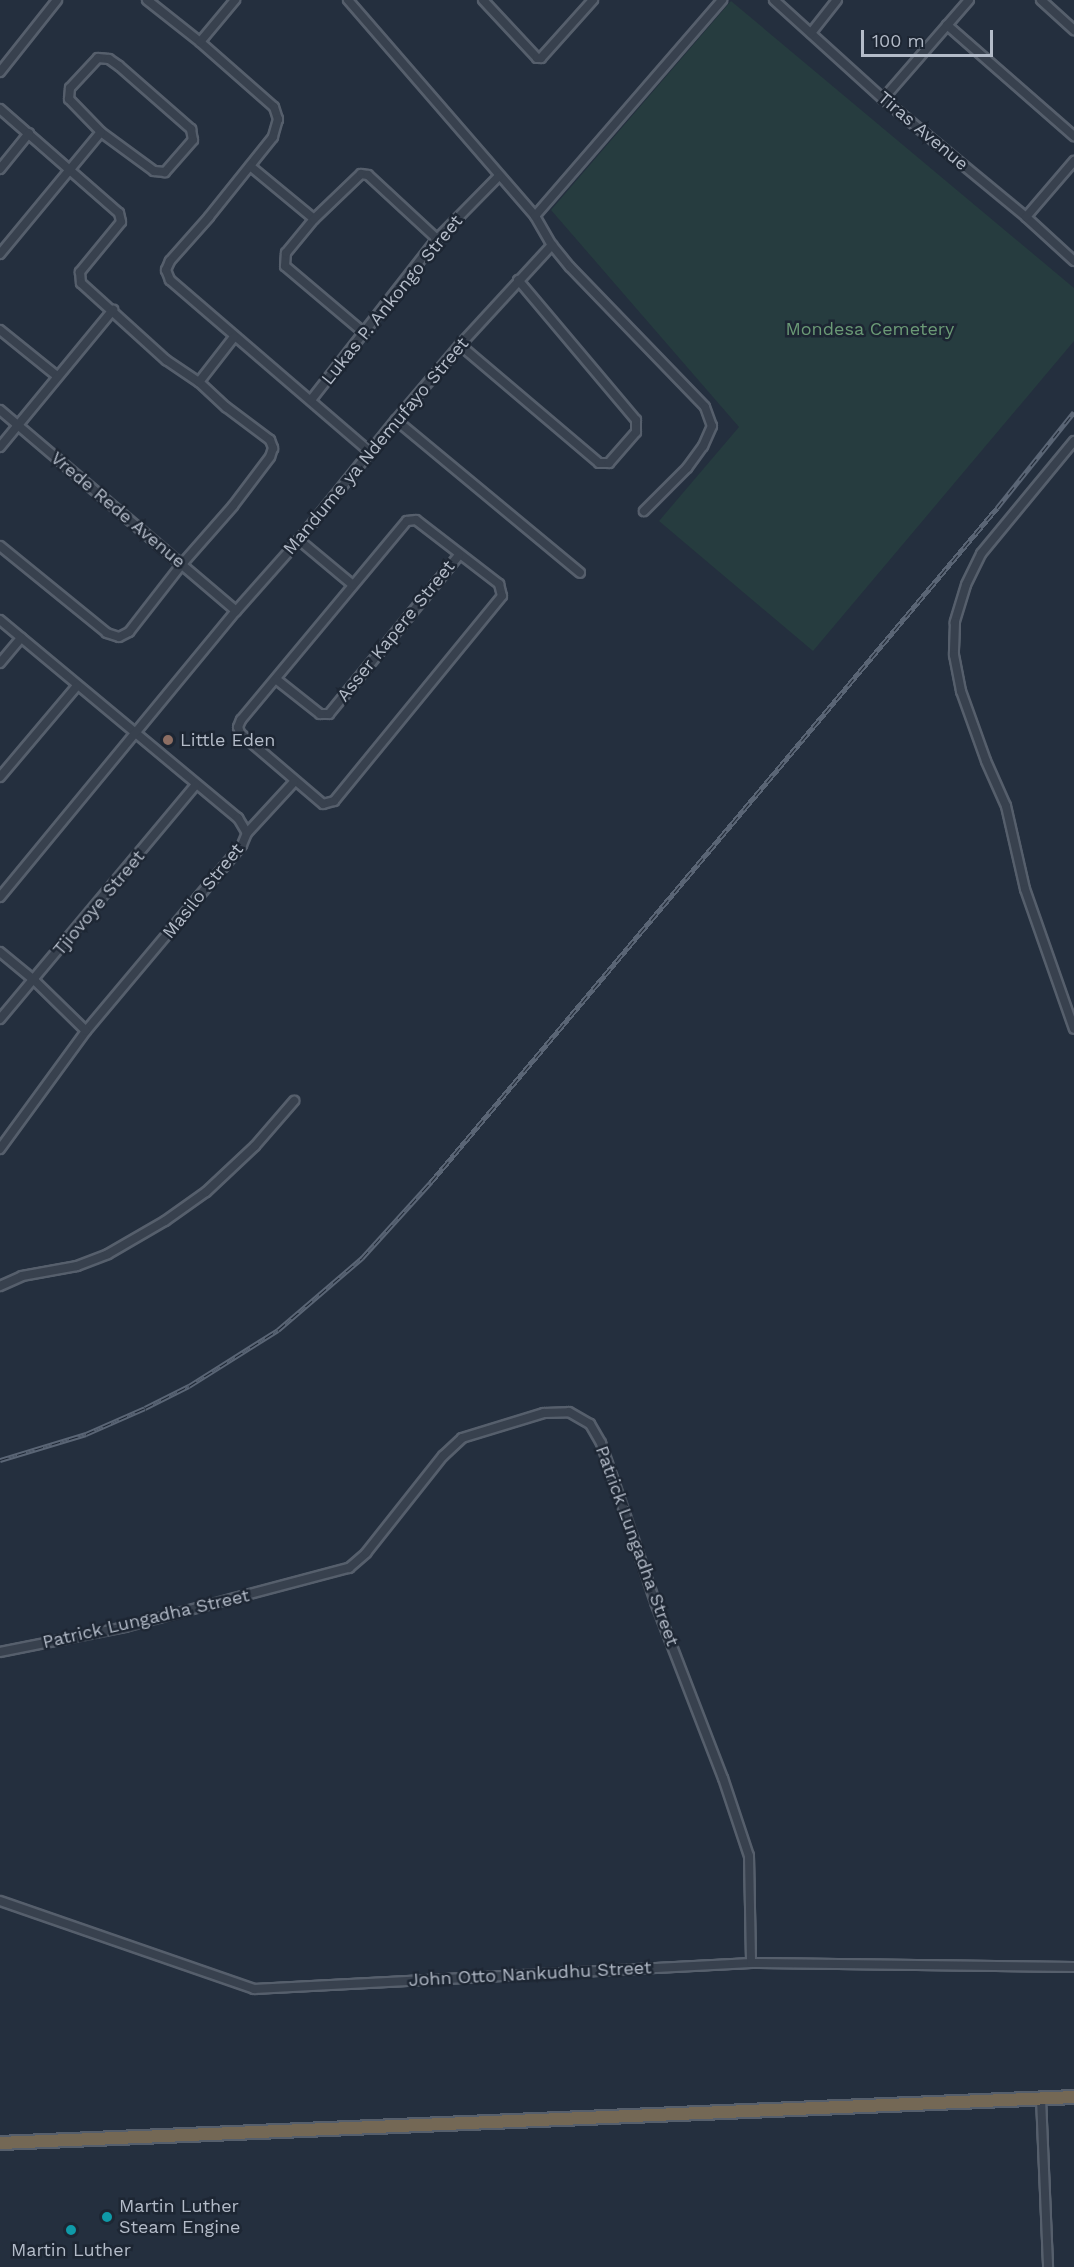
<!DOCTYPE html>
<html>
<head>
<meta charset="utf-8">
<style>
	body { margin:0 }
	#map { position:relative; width:1074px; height:2267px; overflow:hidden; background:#242f3e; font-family:"Work Sans",sans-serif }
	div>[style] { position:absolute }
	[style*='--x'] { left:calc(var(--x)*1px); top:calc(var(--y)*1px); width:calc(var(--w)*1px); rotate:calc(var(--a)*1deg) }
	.green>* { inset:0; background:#263c3f }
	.roads { filter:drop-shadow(2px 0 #565f6c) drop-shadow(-2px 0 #565f6c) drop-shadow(0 2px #565f6c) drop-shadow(0 -2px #565f6c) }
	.minor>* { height:8px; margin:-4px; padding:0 4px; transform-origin:4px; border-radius:4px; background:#38414e }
	.highway>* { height:12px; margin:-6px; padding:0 6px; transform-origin:6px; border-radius:6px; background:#746855 }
	.rail>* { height:5px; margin-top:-2.5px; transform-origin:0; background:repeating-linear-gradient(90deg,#1d2633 0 9px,#5a6575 0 18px); box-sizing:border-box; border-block:2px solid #5a6575 }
	.dots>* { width:16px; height:16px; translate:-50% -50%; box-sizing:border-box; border:3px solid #1d2633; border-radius:50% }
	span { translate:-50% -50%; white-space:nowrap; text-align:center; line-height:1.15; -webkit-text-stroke:5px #1d2633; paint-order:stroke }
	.street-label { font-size:18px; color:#b4bcc9 }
	.park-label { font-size:18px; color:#6b9a76 }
	.poi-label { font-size:18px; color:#b4bcc9 }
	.left { translate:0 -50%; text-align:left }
	.scale { position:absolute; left:861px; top:30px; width:132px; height:27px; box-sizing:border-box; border:3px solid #b4bcc9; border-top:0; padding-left:8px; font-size:18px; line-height:21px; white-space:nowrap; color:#b4bcc9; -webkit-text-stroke:4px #1d2633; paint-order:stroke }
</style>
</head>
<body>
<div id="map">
	<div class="green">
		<div style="clip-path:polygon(731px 1px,1074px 288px,1074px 341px,813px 651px,659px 521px,739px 427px,551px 210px)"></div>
	</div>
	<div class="roads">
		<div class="minor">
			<div style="--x:147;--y:0;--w:68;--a:38.4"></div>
			<div style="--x:200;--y:42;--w:98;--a:41.3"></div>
			<div style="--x:274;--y:107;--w:13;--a:72"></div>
			<div style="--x:278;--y:119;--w:19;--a:106"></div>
			<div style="--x:273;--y:137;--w:102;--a:128.7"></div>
			<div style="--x:209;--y:217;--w:59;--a:131.6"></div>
			<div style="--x:170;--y:261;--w:10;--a:114"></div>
			<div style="--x:166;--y:270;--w:11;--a:68"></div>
			<div style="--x:170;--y:280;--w:264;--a:40.7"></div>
			<div style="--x:348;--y:0;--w:286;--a:49.1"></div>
			<div style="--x:535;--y:216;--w:34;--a:60"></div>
			<div style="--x:552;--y:245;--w:28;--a:51"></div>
			<div style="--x:570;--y:267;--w:194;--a:46"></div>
			<div style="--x:705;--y:407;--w:20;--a:70"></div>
			<div style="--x:712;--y:426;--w:22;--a:114"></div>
			<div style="--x:703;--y:446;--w:27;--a:126"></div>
			<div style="--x:687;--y:468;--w:61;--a:135"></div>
			<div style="--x:483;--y:0;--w:79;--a:47"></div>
			<div style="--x:537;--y:58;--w:4;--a:0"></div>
			<div style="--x:541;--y:58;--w:78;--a:-48.1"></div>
			<div style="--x:774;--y:0;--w:147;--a:42.2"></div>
			<div style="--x:883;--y:99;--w:185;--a:39.5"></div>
			<div style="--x:1026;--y:217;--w:65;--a:42.5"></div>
			<div style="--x:1041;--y:0;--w:45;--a:42.3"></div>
			<div style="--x:947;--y:25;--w:169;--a:41.2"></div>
			<div style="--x:811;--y:33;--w:42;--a:-51.8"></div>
			<div style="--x:200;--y:42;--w:55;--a:-50.2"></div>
			<div style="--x:98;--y:58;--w:11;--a:5"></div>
			<div style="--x:109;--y:59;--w:12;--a:35"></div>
			<div style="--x:119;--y:66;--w:96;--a:41.2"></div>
			<div style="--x:191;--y:129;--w:11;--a:80"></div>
			<div style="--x:193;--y:140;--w:43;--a:131.2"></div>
			<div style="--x:165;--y:172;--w:11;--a:-175"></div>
			<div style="--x:154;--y:171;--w:66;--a:-143.7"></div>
			<div style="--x:101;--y:132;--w:46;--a:-134.1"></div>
			<div style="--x:69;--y:99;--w:11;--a:-85"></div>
			<div style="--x:70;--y:88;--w:41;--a:-47"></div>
			<div style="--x:0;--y:72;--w:92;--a:-51.6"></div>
			<div style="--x:883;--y:99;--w:131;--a:-49"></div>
			<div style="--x:0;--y:109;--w:158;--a:41.2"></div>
			<div style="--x:119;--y:213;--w:9;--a:77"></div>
			<div style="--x:121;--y:222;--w:65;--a:129.4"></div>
			<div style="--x:80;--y:272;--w:11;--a:85"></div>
			<div style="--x:81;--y:283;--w:115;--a:42.2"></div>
			<div style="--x:166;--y:360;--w:40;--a:34"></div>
			<div style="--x:199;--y:382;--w:37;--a:43"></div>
			<div style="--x:226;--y:407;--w:55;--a:36.9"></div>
			<div style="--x:270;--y:440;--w:9;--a:69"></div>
			<div style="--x:273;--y:448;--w:9;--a:108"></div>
			<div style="--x:270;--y:457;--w:61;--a:127.1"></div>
			<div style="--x:233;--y:506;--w:77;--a:131.3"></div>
			<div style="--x:182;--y:564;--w:86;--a:127.9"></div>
			<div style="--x:129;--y:632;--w:11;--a:153"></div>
			<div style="--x:119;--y:637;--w:13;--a:-162"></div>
			<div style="--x:107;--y:633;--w:138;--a:-140.9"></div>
			<div style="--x:250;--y:166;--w:83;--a:39.6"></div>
			<div style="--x:0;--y:169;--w:46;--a:-51.1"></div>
			<div style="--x:535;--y:216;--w:286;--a:-49.1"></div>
			<div style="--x:1026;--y:217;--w:74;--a:-49.4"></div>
			<div style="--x:0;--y:254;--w:158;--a:-50.4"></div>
			<div style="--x:0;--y:330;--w:73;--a:38.9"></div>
			<div style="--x:363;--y:332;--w:102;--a:-139.8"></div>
			<div style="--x:285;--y:266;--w:13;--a:-86"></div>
			<div style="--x:286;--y:253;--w:44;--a:-50.5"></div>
			<div style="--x:314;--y:219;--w:65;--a:-43.8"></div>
			<div style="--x:361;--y:174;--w:7;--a:8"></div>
			<div style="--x:368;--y:175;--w:94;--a:42.8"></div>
			<div style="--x:460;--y:345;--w:182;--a:40.3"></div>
			<div style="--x:599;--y:463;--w:10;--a:0"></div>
			<div style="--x:609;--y:463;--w:41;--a:-48.9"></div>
			<div style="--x:636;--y:432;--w:12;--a:-90"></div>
			<div style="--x:636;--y:420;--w:183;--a:-130.1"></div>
			<div style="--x:199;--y:382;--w:57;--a:-52.1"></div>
			<div style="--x:311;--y:400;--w:204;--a:-52"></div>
			<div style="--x:437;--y:239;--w:88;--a:-45.5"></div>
			<div style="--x:0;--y:410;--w:310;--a:40.4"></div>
			<div style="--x:396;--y:420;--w:239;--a:39.7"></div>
			<div style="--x:1074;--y:441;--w:146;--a:129.5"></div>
			<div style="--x:981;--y:554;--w:34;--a:116"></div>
			<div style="--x:966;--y:585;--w:39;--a:107"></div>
			<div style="--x:955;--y:622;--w:33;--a:92"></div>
			<div style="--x:954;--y:655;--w:37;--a:79"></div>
			<div style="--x:961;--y:691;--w:74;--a:70.3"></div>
			<div style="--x:986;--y:761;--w:49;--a:66"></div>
			<div style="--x:1006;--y:806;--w:85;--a:77.1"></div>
			<div style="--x:1025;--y:889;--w:148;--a:70.7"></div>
			<div style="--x:0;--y:447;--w:178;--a:-50.5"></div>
			<div style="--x:416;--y:520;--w:105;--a:37.6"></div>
			<div style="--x:499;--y:584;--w:12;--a:76"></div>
			<div style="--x:502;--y:596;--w:265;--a:129.3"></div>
			<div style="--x:334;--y:801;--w:11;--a:165"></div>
			<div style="--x:323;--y:804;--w:109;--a:-139.5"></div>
			<div style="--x:240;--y:733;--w:6;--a:-108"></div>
			<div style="--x:238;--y:727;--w:8;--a:-67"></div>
			<div style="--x:241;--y:720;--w:259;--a:-50.2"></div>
			<div style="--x:407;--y:521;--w:9;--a:-6"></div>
			<div style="--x:299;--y:540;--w:70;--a:39.8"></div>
			<div style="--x:0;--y:620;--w:310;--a:39.8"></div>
			<div style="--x:238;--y:818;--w:17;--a:59"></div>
			<div style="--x:247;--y:833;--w:13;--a:113"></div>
			<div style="--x:242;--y:845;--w:243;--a:130"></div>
			<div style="--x:86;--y:1031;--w:146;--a:126.1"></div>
			<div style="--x:0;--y:663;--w:33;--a:-50"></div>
			<div style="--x:277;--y:680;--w:55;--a:38.3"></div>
			<div style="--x:320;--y:714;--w:9;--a:0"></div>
			<div style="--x:329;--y:714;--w:205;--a:-50.7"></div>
			<div style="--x:0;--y:777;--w:119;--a:-49.8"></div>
			<div style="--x:247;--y:833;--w:69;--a:-47.3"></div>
			<div style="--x:0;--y:897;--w:371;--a:-50.5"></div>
			<div style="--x:236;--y:611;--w:95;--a:-48.4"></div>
			<div style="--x:299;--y:540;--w:154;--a:-51.1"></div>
			<div style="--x:396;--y:420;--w:99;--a:-49.5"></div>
			<div style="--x:460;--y:345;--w:136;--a:-47.4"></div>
			<div style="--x:0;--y:952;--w:45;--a:39.6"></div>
			<div style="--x:35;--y:981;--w:71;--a:44.4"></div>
			<div style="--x:0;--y:1019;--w:305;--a:-50.1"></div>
			<div style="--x:0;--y:1286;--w:24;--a:-24"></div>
			<div style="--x:22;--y:1276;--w:56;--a:-10.3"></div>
			<div style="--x:77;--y:1266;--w:33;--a:-21"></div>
			<div style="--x:108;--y:1254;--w:66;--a:-30.1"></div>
			<div style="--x:165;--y:1221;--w:50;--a:-35.3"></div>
			<div style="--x:206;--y:1192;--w:67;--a:-43.2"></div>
			<div style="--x:255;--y:1146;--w:60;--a:-49.1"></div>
			<div style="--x:0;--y:1652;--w:127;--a:-11.3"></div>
			<div style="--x:125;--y:1627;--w:232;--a:-14.8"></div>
			<div style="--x:349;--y:1568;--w:23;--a:-41"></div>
			<div style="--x:366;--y:1553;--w:124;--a:-51.6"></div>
			<div style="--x:443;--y:1456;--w:26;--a:-43"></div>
			<div style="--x:462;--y:1438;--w:86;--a:-17"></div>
			<div style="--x:544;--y:1413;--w:25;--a:-2"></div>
			<div style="--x:569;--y:1412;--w:24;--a:30"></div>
			<div style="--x:590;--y:1424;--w:22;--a:60"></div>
			<div style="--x:601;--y:1443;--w:168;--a:71.2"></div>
			<div style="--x:655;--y:1602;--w:189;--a:68.9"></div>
			<div style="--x:723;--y:1778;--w:82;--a:71.6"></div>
			<div style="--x:749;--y:1856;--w:107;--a:88.9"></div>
			<div style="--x:0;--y:1901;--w:269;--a:19.1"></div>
			<div style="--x:254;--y:1989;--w:498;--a:-3"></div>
			<div style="--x:751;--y:1963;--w:323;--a:0.7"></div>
			<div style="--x:1041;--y:2098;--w:169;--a:87.6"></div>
		</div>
		<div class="highway">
			<div style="--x:0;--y:2143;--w:1075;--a:-2.45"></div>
		</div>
	</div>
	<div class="rail">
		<div style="--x:0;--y:1460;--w:90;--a:-16.8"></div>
		<div style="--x:86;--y:1434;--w:64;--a:-23.8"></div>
		<div style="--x:145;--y:1408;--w:49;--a:-26.6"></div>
		<div style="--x:189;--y:1386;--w:105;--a:-32.2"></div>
		<div style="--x:278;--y:1330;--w:111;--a:-40.6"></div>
		<div style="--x:362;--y:1258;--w:103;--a:-47.8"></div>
		<div style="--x:431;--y:1182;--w:880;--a:-49.98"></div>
		<div style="--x:997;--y:508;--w:123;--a:-51.3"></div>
	</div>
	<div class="dots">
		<div style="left:168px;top:740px;background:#8d6e63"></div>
		<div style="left:107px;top:2217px;background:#0f9aa8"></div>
		<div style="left:71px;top:2230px;background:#0f9aa8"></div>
	</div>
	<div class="street-label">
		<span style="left:923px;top:131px;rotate:40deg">Tiras Avenue</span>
		<span style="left:392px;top:300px;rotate:-51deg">Lukas P. Ankongo Street</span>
		<span style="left:376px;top:446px;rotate:-50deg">Mandume ya Ndemufayo Street</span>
		<span style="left:118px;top:510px;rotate:40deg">Vrede Rede Avenue</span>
		<span style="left:396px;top:631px;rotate:-51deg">Asser Kapere Street</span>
		<span style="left:203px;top:891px;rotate:-51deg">Masilo Street</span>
		<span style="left:99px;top:903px;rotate:-50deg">Tjiovoye Street</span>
		<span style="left:637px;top:1546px;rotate:70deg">Patrick Lungadha Street</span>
		<span style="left:146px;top:1619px;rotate:-13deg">Patrick Lungadha Street</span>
		<span style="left:530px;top:1974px;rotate:-3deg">John Otto Nankudhu Street</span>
	</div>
	<div class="park-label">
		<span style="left:870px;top:329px">Mondesa Cemetery</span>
	</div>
	<div class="poi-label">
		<span class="left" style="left:180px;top:740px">Little Eden</span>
		<span class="left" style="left:119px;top:2217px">Martin Luther<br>Steam Engine</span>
		<span style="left:71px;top:2250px">Martin Luther</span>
	</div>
	<div class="scale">100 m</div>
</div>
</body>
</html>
